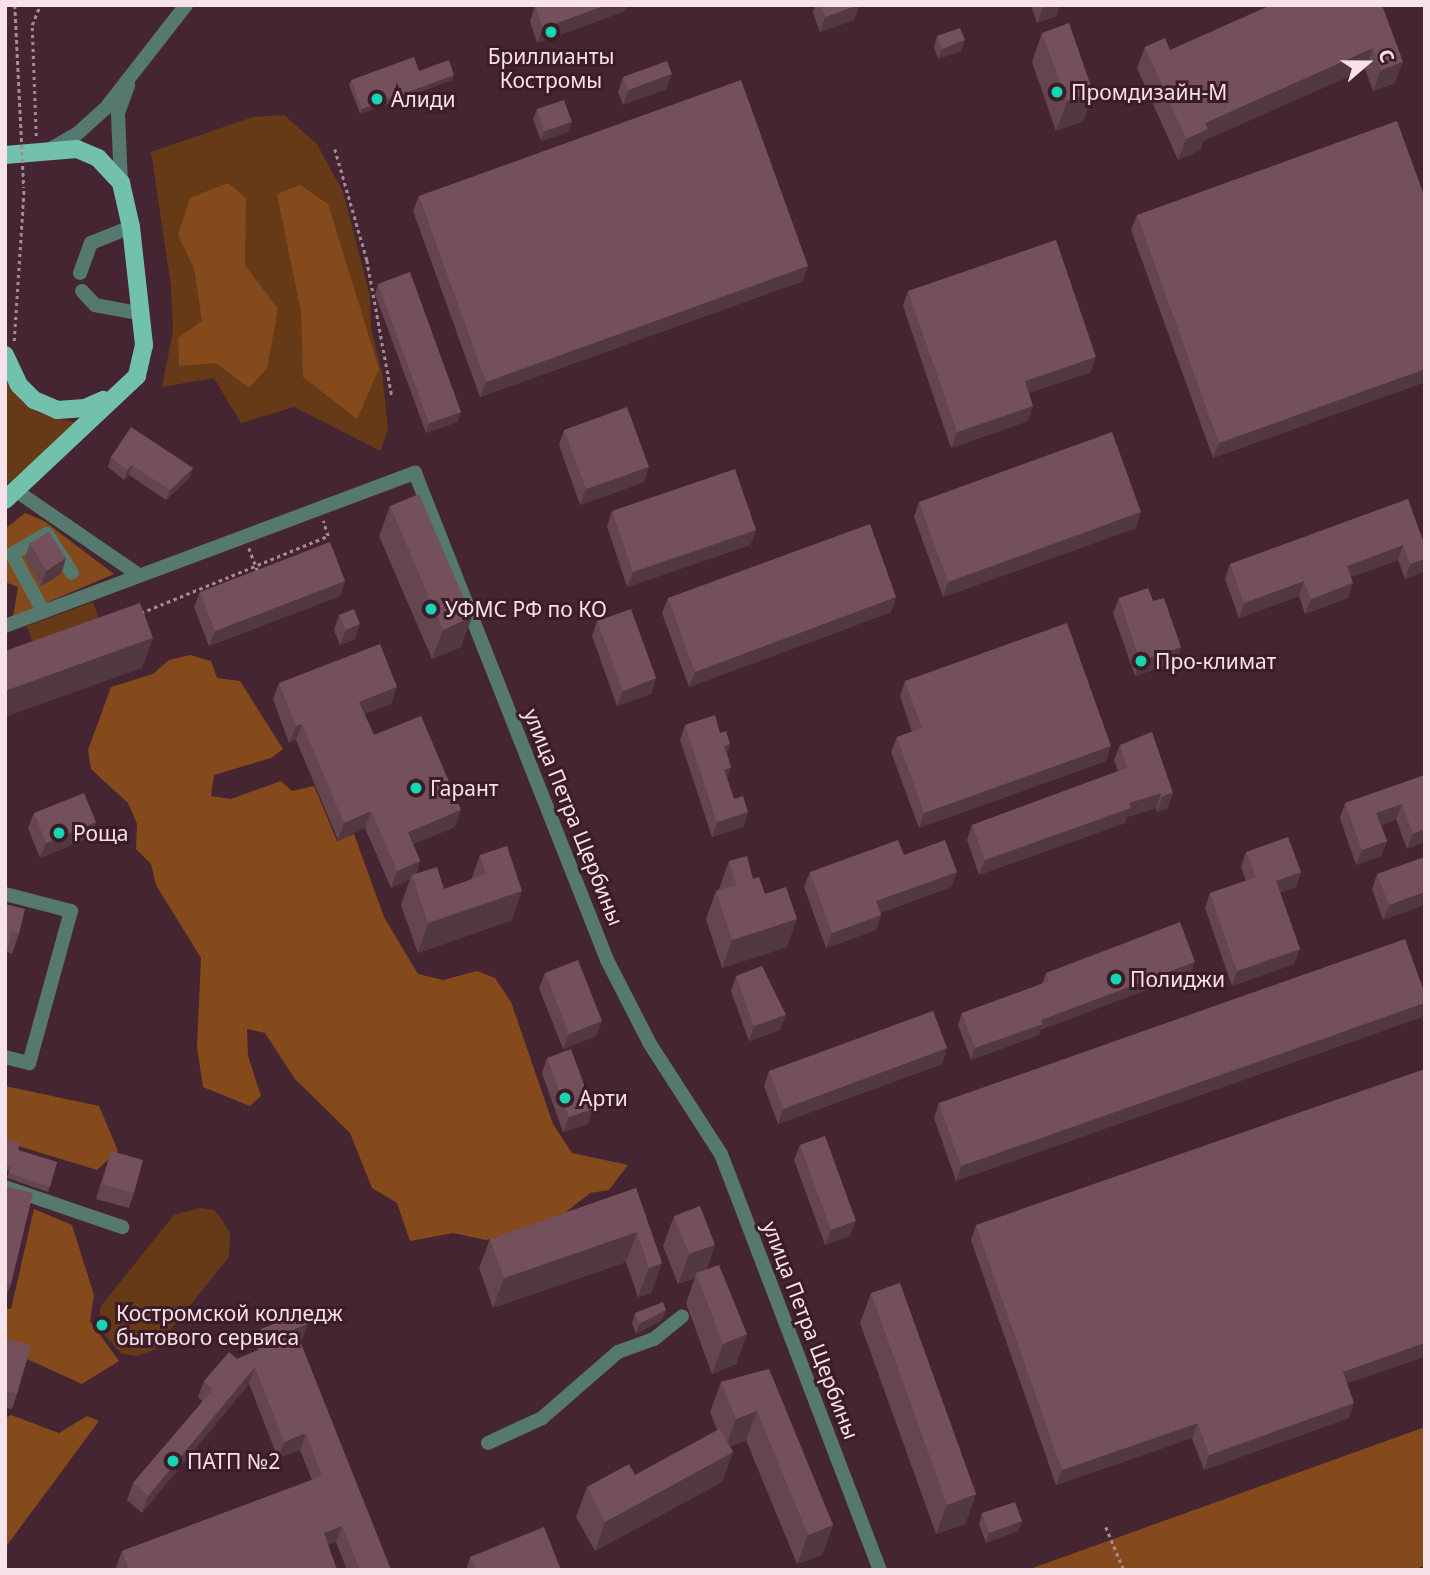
<!DOCTYPE html>
<html>
<head>
<meta charset="utf-8">
<style>
	body { margin:0 }
	#map { position:relative; width:1430px; height:1575px; overflow:hidden; background:#462532; font-family:"Noto Sans",sans-serif }
	div>[style] { position:absolute }
	[style*='--x'] { left:calc(var(--x)*1px); top:calc(var(--y)*1px); width:calc(var(--w)*1px); rotate:calc(var(--a)*1deg) }
	.green>* { inset:0; background:#673a17 }
	.forest>* { inset:0; background:#844a1b }
	.path>* { height:2.5px; margin-top:-1.25px; transform-origin:0; background:repeating-linear-gradient(90deg,#a68b94 0 3.5px,transparent 0 7px) }
	.minor>* { height:14px; margin:-7px; padding:0 7px; transform-origin:7px; border-radius:7px; background:#55796f }
	.major>* { height:18px; margin:-9px; padding:0 9px; transform-origin:9px; border-radius:9px; background:#72c1ad }
	.path-bridge>* { height:2.5px; margin-top:-1.25px; transform-origin:0; background:repeating-linear-gradient(90deg,#a68b94 0 3.5px,transparent 0 7px) }
	.wall>* { inset:0; background:#644550 }
	.shaded-wall>* { inset:0; background:#513841 }
	.building>* { inset:0; background:#74505d }
	.dots>* { width:19px; height:19px; translate:-50% -50%; box-sizing:border-box; border:4px solid #3b1c28; border-radius:50% }
	span { translate:-50% -50%; white-space:nowrap; text-align:center; line-height:1.15; -webkit-text-stroke:6px #3b1c28; paint-order:stroke }
	.poi-label { font-size:21px; color:#f8e2e9 }
	.left { translate:0 -50%; text-align:left }
	.street-label { font-size:21px; color:#f8e2e9 }
	.frame { position:absolute; inset:0; border:7px solid #f8e2e9; pointer-events:none }
	.north { position:absolute; left:1332px; top:28px; width:70px; height:70px; -webkit-text-stroke:5px #3b1c28; paint-order:stroke; rotate:70deg; font-size:19px; font-weight:700; line-height:28px; text-align:center; color:#f8e2e9 }
	.north::after { content:''; display:block; margin:auto; width:24px; height:32px; background:#f8e2e9; clip-path:polygon(50% 0,100% 100%,50% 72%,0 100%) }
</style>
</head>
<body>
<div id="map">
	<div class="green">
		<div style="clip-path:polygon(284px 115px,317px 144px,343px 192px,370px 296px,371px 327px,382px 373px,388px 428px,381px 451px,294px 407px,241px 423px,214px 378px,162px 387px,173px 331px,171px 286px,151px 152px,253px 117px)"></div>
		<div style="clip-path:polygon(5px 379px,23px 403px,38px 413px,77px 423px,5px 486px)"></div>
		<div style="clip-path:polygon(93px 602px,99px 619px,33px 644px,27px 626px)"></div>
		<div style="clip-path:polygon(200px 1208px,214px 1210px,223px 1221px,230px 1233px,229px 1257px,154px 1350px,137px 1356px,121px 1353px,98px 1328px,101px 1306px,174px 1215px)"></div>
	</div>
	<div class="forest">
		<div style="clip-path:polygon(228px 183px,246px 198px,245px 265px,278px 309px,267px 368px,249px 388px,216px 363px,179px 366px,178px 338px,202px 321px,194px 268px,178px 235px,190px 198px)"></div>
		<div style="clip-path:polygon(300px 185px,328px 204px,379px 369px,357px 419px,303px 377px,301px 312px,277px 194px)"></div>
		<div style="clip-path:polygon(25px 513px,44px 521px,114px 574px,13px 617px,18px 587px,5px 582px,5px 529px)"></div>
		<div style="clip-path:polygon(190px 655px,211px 661px,217px 678px,240px 681px,283px 749px,271px 758px,214px 775px,211px 796px,231px 799px,281px 781px,292px 791px,314px 786px,337px 841px,354px 834px,384px 917px,418px 974px,443px 980px,477px 971px,495px 978px,511px 1002px,553px 1124px,572px 1153px,628px 1165px,609px 1190px,590px 1193px,556px 1220px,521px 1231px,486px 1240px,453px 1233px,410px 1241px,397px 1203px,372px 1188px,350px 1133px,295px 1079px,265px 1033px,247px 1029px,248px 1056px,261px 1096px,250px 1106px,203px 1087px,197px 1047px,201px 958px,156px 885px,151px 864px,136px 849px,137px 824px,128px 803px,91px 769px,88px 750px,111px 687px,153px 674px,169px 660px)"></div>
		<div style="clip-path:polygon(5px 1086px,99px 1106px,118px 1151px,97px 1170px,5px 1142px)"></div>
		<div style="clip-path:polygon(34px 1209px,72px 1225px,94px 1295px,90px 1321px,119px 1361px,82px 1384px,5px 1349px,5px 1308px,11px 1309px)"></div>
		<div style="clip-path:polygon(11px 1415px,59px 1433px,87px 1416px,99px 1421px,5px 1548px,5px 1418px)"></div>
		<div style="clip-path:polygon(1425px 1427px,1425px 1565px,1414px 1570px,1030px 1569px)"></div>
	</div>
	<div class="path">
		<div style="--x:36;--y:136;--w:111;--a:-92.1"></div>
		<div style="--x:32;--y:25;--w:22;--a:-68"></div>
		<div style="--x:335;--y:149;--w:116;--a:73.9"></div>
		<div style="--x:367;--y:260;--w:138;--a:79.6"></div>
		<div style="--x:14;--y:341;--w:153;--a:-86.3"></div>
		<div style="--x:249;--y:548;--w:25;--a:69"></div>
		<div style="--x:141;--y:613;--w:202;--a:-22.4"></div>
		<div style="--x:328;--y:536;--w:16;--a:-108"></div>
		<div style="--x:1106;--y:1527;--w:47;--a:67.3"></div>
	</div>
	<div class="minor">
		<div style="--x:52;--y:148;--w:30;--a:-30"></div>
		<div style="--x:78;--y:133;--w:36;--a:-42"></div>
		<div style="--x:105;--y:109;--w:132;--a:-52.1"></div>
		<div style="--x:121;--y:183;--w:70;--a:-92.5"></div>
		<div style="--x:118;--y:113;--w:30;--a:-70"></div>
		<div style="--x:80;--y:273;--w:32;--a:-70"></div>
		<div style="--x:91;--y:243;--w:43;--a:-21.8"></div>
		<div style="--x:82;--y:291;--w:19;--a:47"></div>
		<div style="--x:95;--y:305;--w:48;--a:10.8"></div>
		<div style="--x:15;--y:490;--w:148;--a:34.5"></div>
		<div style="--x:43;--y:611;--w:65;--a:-118.5"></div>
		<div style="--x:12;--y:554;--w:40;--a:-29.7"></div>
		<div style="--x:47;--y:534;--w:46;--a:57.3"></div>
		<div style="--x:5;--y:626;--w:438;--a:-20.5"></div>
		<div style="--x:415;--y:473;--w:523;--a:68.48"></div>
		<div style="--x:607;--y:960;--w:94;--a:62.9"></div>
		<div style="--x:650;--y:1044;--w:131;--a:57.2"></div>
		<div style="--x:721;--y:1154;--w:445;--a:69.1"></div>
		<div style="--x:5;--y:894;--w:68;--a:14.4"></div>
		<div style="--x:71;--y:911;--w:158;--a:105.4"></div>
		<div style="--x:29;--y:1063;--w:25;--a:-166"></div>
		<div style="--x:5;--y:1187;--w:124;--a:18.9"></div>
		<div style="--x:488;--y:1443;--w:60;--a:-24.8"></div>
		<div style="--x:542;--y:1418;--w:101;--a:-41"></div>
		<div style="--x:618;--y:1352;--w:38;--a:-20"></div>
		<div style="--x:654;--y:1339;--w:36;--a:-39"></div>
	</div>
	<div class="major">
		<div style="--x:5;--y:155;--w:72;--a:-4.8"></div>
		<div style="--x:77;--y:149;--w:23;--a:23"></div>
		<div style="--x:98;--y:158;--w:34;--a:47"></div>
		<div style="--x:121;--y:183;--w:45;--a:77.2"></div>
		<div style="--x:131;--y:227;--w:119;--a:83.7"></div>
		<div style="--x:144;--y:345;--w:32;--a:103"></div>
		<div style="--x:137;--y:376;--w:181;--a:136.8"></div>
		<div style="--x:5;--y:355;--w:33;--a:65"></div>
		<div style="--x:19;--y:385;--w:21;--a:45"></div>
		<div style="--x:34;--y:400;--w:25;--a:23"></div>
		<div style="--x:57;--y:410;--w:28;--a:-4"></div>
		<div style="--x:85;--y:408;--w:20;--a:-24"></div>
	</div>
	<div class="path-bridge">
		<div style="--x:15;--y:5;--w:183;--a:87.2"></div>
	</div>
	<div class="wall">
		<div style="clip-path:polygon(538px 5px,627px 5px,625px 11px,537px 43px,530px 21px,535px 6px)"></div>
		<div style="clip-path:polygon(815px 5px,859px 5px,854px 20px,820px 32px,813px 13px)"></div>
		<div style="clip-path:polygon(1031px 5px,1060px 5px,1056px 16px,1037px 23px)"></div>
		<div style="clip-path:polygon(1382px 5px,1395px 83px,1373px 91px,1365px 69px,1203px 141px,1200px 150px,1178px 160px,1137px 68px,1145px 47px,1170px 50px)"></div>
		<div style="clip-path:polygon(1042px 33px,1093px 92px,1083px 121px,1056px 131px,1032px 62px)"></div>
		<div style="clip-path:polygon(937px 36px,961px 51px,938px 59px,934px 47px)"></div>
		<div style="clip-path:polygon(419px 71px,454px 75px,452px 80px,360px 114px,349px 85px,351px 80px)"></div>
		<div style="clip-path:polygon(623px 77px,666px 89px,623px 105px,618px 92px)"></div>
		<div style="clip-path:polygon(537px 109px,568px 132px,541px 141px,533px 119px)"></div>
		<div style="clip-path:polygon(419px 196px,803px 281px,480px 397px,413px 211px)"></div>
		<div style="clip-path:polygon(1425px 198px,1425px 382px,1213px 458px,1131px 230px,1137px 215px)"></div>
		<div style="clip-path:polygon(378px 284px,461px 412px,457px 422px,426px 433px,375px 294px)"></div>
		<div style="clip-path:polygon(908px 291px,1091px 372px,1029px 393px,1028px 421px,951px 448px,903px 306px)"></div>
		<div style="clip-path:polygon(564px 430px,644px 482px,580px 505px,559px 445px)"></div>
		<div style="clip-path:polygon(111px 457px,193px 468px,189px 478px,166px 500px,129px 475px,124px 480px,108px 467px)"></div>
		<div style="clip-path:polygon(1408px 499px,1423px 572px,1405px 579px,1398px 560px,1351px 577px,1348px 598px,1305px 614px,1299px 596px,1239px 618px,1225px 579px,1230px 564px)"></div>
		<div style="clip-path:polygon(919px 502px,1136px 528px,943px 597px,914px 517px)"></div>
		<div style="clip-path:polygon(390px 506px,461px 647px,432px 659px,379px 536px)"></div>
		<div style="clip-path:polygon(612px 511px,756px 530px,750px 545px,627px 587px,607px 526px)"></div>
		<div style="clip-path:polygon(30px 543px,66px 558px,61px 574px,41px 586px,25px 558px)"></div>
		<div style="clip-path:polygon(345px 581px,340px 596px,209px 646px,194px 607px,200px 592px)"></div>
		<div style="clip-path:polygon(896px 597px,891px 612px,689px 687px,662px 613px,668px 598px)"></div>
		<div style="clip-path:polygon(1119px 598px,1153px 601px,1181px 647px,1176px 662px,1135px 676px,1113px 613px)"></div>
		<div style="clip-path:polygon(339px 615px,355px 639px,340px 645px,334px 630px)"></div>
		<div style="clip-path:polygon(597px 621px,656px 678px,651px 694px,617px 706px,592px 636px)"></div>
		<div style="clip-path:polygon(905px 681px,1106px 761px,919px 828px,891px 752px,897px 737px,912px 732px,900px 696px)"></div>
		<div style="clip-path:polygon(279px 683px,391px 704px,364px 714px,374px 735px,455px 827px,413px 844px,420px 861px,416px 874px,444px 889px,471px 880px,480px 855px,512px 920px,418px 953px,401px 905px,410px 879px,391px 888px,365px 828px,338px 840px,296px 740px,289px 743px,273px 699px)"></div>
		<div style="clip-path:polygon(685px 725px,720px 733px,730px 744px,727px 754px,731px 767px,727px 778px,734px 799px,748px 812px,743px 827px,712px 837px,680px 740px)"></div>
		<div style="clip-path:polygon(1152px 732px,1168px 808px,1157px 812px,1156px 808px,1127px 817px,1125px 823px,979px 875px,967px 840px,972px 825px,1118px 771px,1114px 760px,1120px 745px)"></div>
		<div style="clip-path:polygon(1425px 775px,1425px 842px,1407px 849px,1396px 819px,1381px 825px,1387px 841px,1381px 856px,1356px 865px,1340px 818px,1345px 803px)"></div>
		<div style="clip-path:polygon(34px 813px,96px 822px,91px 837px,40px 858px,28px 828px)"></div>
		<div style="clip-path:polygon(1246px 852px,1301px 872px,1296px 887px,1280px 892px,1300px 949px,1294px 964px,1232px 986px,1205px 908px,1210px 893px,1246px 881px,1241px 867px)"></div>
		<div style="clip-path:polygon(904px 855px,957px 872px,951px 887px,880px 913px,881px 915px,876px 930px,826px 948px,804px 887px,810px 872px)"></div>
		<div style="clip-path:polygon(1425px 857px,1383px 920px,1372px 889px,1377px 874px)"></div>
		<div style="clip-path:polygon(729px 861px,753px 879px,765px 894px,787px 947px,722px 968px,706px 919px,716px 891px,719px 890px,719px 889px)"></div>
		<div style="clip-path:polygon(5px 904px,19px 934px,12px 954px,6px 952px)"></div>
		<div style="clip-path:polygon(545px 973px,602px 1021px,596px 1036px,563px 1049px,539px 988px)"></div>
		<div style="clip-path:polygon(1046px 973px,1191px 973px,1040px 1030px,1039px 1035px,971px 1060px,958px 1025px,962px 1013px,1042px 984px)"></div>
		<div style="clip-path:polygon(736px 976px,780px 1030px,749px 1041px,731px 991px)"></div>
		<div style="clip-path:polygon(1422px 1017px,956px 1181px,934px 1118px,939px 1103px)"></div>
		<div style="clip-path:polygon(947px 1048px,942px 1064px,778px 1124px,764px 1086px,769px 1071px)"></div>
		<div style="clip-path:polygon(547px 1058px,588px 1124px,563px 1132px,542px 1073px)"></div>
		<div style="clip-path:polygon(5px 1138px,18px 1150px,57px 1162px,48px 1192px,7px 1178px,9px 1171px,5px 1170px)"></div>
		<div style="clip-path:polygon(800px 1145px,850px 1236px,825px 1245px,794px 1160px)"></div>
		<div style="clip-path:polygon(111px 1151px,134px 1193px,129px 1208px,96px 1199px)"></div>
		<div style="clip-path:polygon(5px 1186px,11px 1284px,5px 1299px)"></div>
		<div style="clip-path:polygon(636px 1188px,662px 1263px,651px 1293px,638px 1297px,626px 1262px,493px 1308px,479px 1268px,490px 1239px)"></div>
		<div style="clip-path:polygon(674px 1216px,747px 1334px,736px 1364px,712px 1374px,686px 1303px,695px 1278px,678px 1284px,663px 1246px)"></div>
		<div style="clip-path:polygon(976px 1225px,1347px 1384px,1349px 1418px,1204px 1470px,1192px 1438px,1056px 1485px,971px 1240px)"></div>
		<div style="clip-path:polygon(871px 1293px,976px 1494px,965px 1524px,936px 1534px,860px 1323px)"></div>
		<div style="clip-path:polygon(666px 1310px,662px 1320px,636px 1334px,632px 1323px,635px 1313px)"></div>
		<div style="clip-path:polygon(261px 1329px,302px 1340px,300px 1341px,391px 1570px,347px 1570px,336px 1542px,328px 1545px,337px 1570px,117px 1570px,116px 1567px,122px 1551px,312px 1480px,300px 1450px,278px 1458px,249px 1384px,142px 1513px,127px 1500px,133px 1483px,203px 1402px,198px 1397px,204px 1381px,237px 1359px,258px 1350px,255px 1345px)"></div>
		<div style="clip-path:polygon(5px 1338px,17px 1394px,12px 1409px,5px 1408px)"></div>
		<div style="clip-path:polygon(769px 1369px,833px 1525px,822px 1555px,797px 1564px,746px 1440px,730px 1447px,733px 1452px,722px 1482px,595px 1551px,576px 1517px,587px 1487px,635px 1475px,717px 1430px,710px 1412px,721px 1382px)"></div>
		<div style="clip-path:polygon(982px 1513px,1022px 1521px,1018px 1531px,986px 1543px,979px 1524px)"></div>
		<div style="clip-path:polygon(470px 1557px,561px 1570px,466px 1570px)"></div>
	</div>
	<div class="shaded-wall">
		<div style="clip-path:polygon(606px 5px,627px 5px,625px 11px,537px 43px,543px 28px)"></div>
		<div style="clip-path:polygon(859px 5px,854px 20px,820px 32px,825px 17px)"></div>
		<div style="clip-path:polygon(1050px 5px,1060px 5px,1056px 16px,1037px 23px,1043px 8px)"></div>
		<div style="clip-path:polygon(965px 40px,961px 51px,938px 59px,942px 49px)"></div>
		<div style="clip-path:polygon(1373px 48px,1365px 69px,1203px 141px,1200px 150px,1178px 160px,1186px 139px,1205px 123px)"></div>
		<div style="clip-path:polygon(1403px 62px,1395px 83px,1373px 91px,1381px 70px)"></div>
		<div style="clip-path:polygon(672px 74px,666px 89px,623px 105px,628px 90px)"></div>
		<div style="clip-path:polygon(454px 75px,452px 80px,360px 114px,362px 109px)"></div>
		<div style="clip-path:polygon(1093px 92px,1083px 121px,1056px 131px,1067px 101px)"></div>
		<div style="clip-path:polygon(572px 122px,568px 132px,541px 141px,544px 131px)"></div>
		<div style="clip-path:polygon(808px 266px,803px 281px,480px 397px,486px 382px)"></div>
		<div style="clip-path:polygon(1096px 357px,1091px 372px,1020px 396px,1025px 381px)"></div>
		<div style="clip-path:polygon(1425px 369px,1425px 382px,1213px 458px,1219px 443px)"></div>
		<div style="clip-path:polygon(1033px 406px,1028px 421px,951px 448px,957px 432px)"></div>
		<div style="clip-path:polygon(461px 412px,457px 422px,426px 433px,429px 423px)"></div>
		<div style="clip-path:polygon(132px 465px,129px 475px,124px 480px,127px 470px)"></div>
		<div style="clip-path:polygon(649px 467px,644px 482px,580px 505px,586px 489px)"></div>
		<div style="clip-path:polygon(193px 468px,189px 478px,166px 500px,170px 490px)"></div>
		<div style="clip-path:polygon(1141px 512px,1136px 528px,943px 597px,948px 582px)"></div>
		<div style="clip-path:polygon(756px 530px,750px 545px,627px 587px,633px 572px)"></div>
		<div style="clip-path:polygon(1403px 545px,1398px 560px,1341px 581px,1347px 566px)"></div>
		<div style="clip-path:polygon(66px 558px,61px 574px,41px 586px,46px 571px)"></div>
		<div style="clip-path:polygon(1425px 559px,1425px 569px,1423px 572px,1405px 579px,1410px 564px)"></div>
		<div style="clip-path:polygon(345px 581px,340px 596px,209px 646px,215px 631px)"></div>
		<div style="clip-path:polygon(1304px 581px,1299px 596px,1239px 618px,1244px 603px)"></div>
		<div style="clip-path:polygon(1353px 583px,1348px 598px,1305px 614px,1311px 599px)"></div>
		<div style="clip-path:polygon(896px 597px,891px 612px,689px 687px,695px 672px)"></div>
		<div style="clip-path:polygon(472px 617px,461px 647px,432px 659px,443px 630px)"></div>
		<div style="clip-path:polygon(360px 624px,355px 639px,340px 645px,346px 630px)"></div>
		<div style="clip-path:polygon(153px 638px,142px 668px,5px 717px,5px 691px)"></div>
		<div style="clip-path:polygon(1181px 647px,1176px 662px,1135px 676px,1140px 661px)"></div>
		<div style="clip-path:polygon(656px 678px,651px 694px,617px 706px,623px 691px)"></div>
		<div style="clip-path:polygon(397px 687px,391px 704px,353px 718px,359px 702px)"></div>
		<div style="clip-path:polygon(302px 724px,296px 740px,289px 743px,296px 726px)"></div>
		<div style="clip-path:polygon(730px 744px,725px 759px,724px 746px)"></div>
		<div style="clip-path:polygon(1111px 746px,1106px 761px,919px 828px,924px 813px)"></div>
		<div style="clip-path:polygon(731px 767px,726px 782px,724px 770px)"></div>
		<div style="clip-path:polygon(1161px 793px,1156px 808px,1127px 817px,1125px 823px,979px 875px,985px 860px,1129px 803px)"></div>
		<div style="clip-path:polygon(1173px 793px,1168px 808px,1157px 812px,1163px 796px)"></div>
		<div style="clip-path:polygon(1402px 804px,1396px 819px,1371px 828px,1376px 813px)"></div>
		<div style="clip-path:polygon(461px 810px,455px 827px,402px 849px,408px 832px)"></div>
		<div style="clip-path:polygon(371px 811px,365px 828px,338px 840px,344px 823px)"></div>
		<div style="clip-path:polygon(748px 812px,743px 827px,712px 837px,717px 822px)"></div>
		<div style="clip-path:polygon(96px 822px,91px 837px,40px 858px,46px 843px)"></div>
		<div style="clip-path:polygon(1425px 829px,1425px 842px,1407px 849px,1413px 834px)"></div>
		<div style="clip-path:polygon(1387px 841px,1381px 856px,1356px 865px,1362px 850px)"></div>
		<div style="clip-path:polygon(420px 861px,414px 878px,412px 875px,410px 879px,391px 888px,397px 871px)"></div>
		<div style="clip-path:polygon(957px 872px,951px 887px,871px 916px,876px 901px)"></div>
		<div style="clip-path:polygon(1301px 872px,1296px 887px,1270px 896px,1276px 881px)"></div>
		<div style="clip-path:polygon(522px 891px,512px 920px,418px 953px,428px 923px)"></div>
		<div style="clip-path:polygon(1425px 892px,1425px 905px,1383px 920px,1389px 905px)"></div>
		<div style="clip-path:polygon(881px 915px,876px 930px,826px 948px,832px 933px)"></div>
		<div style="clip-path:polygon(797px 919px,787px 947px,722px 968px,732px 940px)"></div>
		<div style="clip-path:polygon(1300px 949px,1294px 964px,1232px 986px,1237px 971px)"></div>
		<div style="clip-path:polygon(1195px 962px,1191px 973px,1040px 1030px,1039px 1035px,971px 1060px,975px 1048px,1041px 1020px)"></div>
		<div style="clip-path:polygon(1425px 1003px,1425px 1009px,1422px 1017px,956px 1181px,961px 1166px)"></div>
		<div style="clip-path:polygon(786px 1015px,780px 1030px,749px 1041px,754px 1026px)"></div>
		<div style="clip-path:polygon(602px 1021px,596px 1036px,563px 1049px,569px 1034px)"></div>
		<div style="clip-path:polygon(947px 1048px,942px 1064px,778px 1124px,783px 1109px)"></div>
		<div style="clip-path:polygon(593px 1109px,588px 1124px,563px 1132px,569px 1117px)"></div>
		<div style="clip-path:polygon(856px 1221px,850px 1236px,825px 1245px,831px 1230px)"></div>
		<div style="clip-path:polygon(637px 1232px,626px 1262px,493px 1308px,504px 1278px)"></div>
		<div style="clip-path:polygon(715px 1245px,705px 1275px,696px 1273px,695px 1278px,678px 1284px,689px 1254px)"></div>
		<div style="clip-path:polygon(662px 1263px,651px 1293px,638px 1297px,649px 1268px)"></div>
		<div style="clip-path:polygon(666px 1310px,662px 1320px,636px 1334px,639px 1324px)"></div>
		<div style="clip-path:polygon(308px 1324px,302px 1340px,289px 1345px,295px 1329px)"></div>
		<div style="clip-path:polygon(747px 1334px,736px 1364px,712px 1374px,723px 1344px)"></div>
		<div style="clip-path:polygon(1425px 1343px,1425px 1357px,1337px 1387px,1343px 1372px)"></div>
		<div style="clip-path:polygon(255px 1367px,249px 1384px,142px 1513px,148px 1496px)"></div>
		<div style="clip-path:polygon(1354px 1403px,1349px 1418px,1204px 1470px,1209px 1455px)"></div>
		<div style="clip-path:polygon(757px 1411px,746px 1440px,725px 1449px,736px 1419px)"></div>
		<div style="clip-path:polygon(1198px 1423px,1192px 1438px,1056px 1485px,1062px 1470px)"></div>
		<div style="clip-path:polygon(306px 1433px,300px 1450px,278px 1458px,284px 1442px)"></div>
		<div style="clip-path:polygon(733px 1452px,722px 1482px,595px 1551px,605px 1522px)"></div>
		<div style="clip-path:polygon(976px 1494px,965px 1524px,936px 1534px,947px 1505px)"></div>
		<div style="clip-path:polygon(1022px 1521px,1018px 1531px,986px 1543px,989px 1533px)"></div>
		<div style="clip-path:polygon(833px 1525px,822px 1555px,797px 1564px,808px 1535px)"></div>
		<div style="clip-path:polygon(342px 1526px,336px 1542px,318px 1549px,324px 1533px)"></div>
	</div>
	<div class="building">
		<div style="clip-path:polygon(538px 5px,606px 5px,543px 28px,535px 6px)"></div>
		<div style="clip-path:polygon(821px 5px,858px 5px,825px 17px)"></div>
		<div style="clip-path:polygon(1271px 5px,1382px 5px,1403px 62px,1381px 70px,1373px 48px,1205px 123px,1208px 129px,1186px 139px,1145px 47px,1165px 38px,1170px 50px)"></div>
		<div style="clip-path:polygon(1069px 23px,1093px 92px,1067px 101px,1042px 33px)"></div>
		<div style="clip-path:polygon(960px 28px,965px 40px,942px 49px,937px 36px)"></div>
		<div style="clip-path:polygon(414px 57px,419px 71px,449px 60px,454px 75px,362px 109px,351px 80px)"></div>
		<div style="clip-path:polygon(667px 61px,672px 74px,628px 90px,623px 77px)"></div>
		<div style="clip-path:polygon(741px 80px,808px 266px,486px 382px,419px 196px)"></div>
		<div style="clip-path:polygon(564px 100px,572px 122px,544px 131px,537px 109px)"></div>
		<div style="clip-path:polygon(1397px 121px,1425px 198px,1425px 369px,1219px 443px,1137px 215px)"></div>
		<div style="clip-path:polygon(1056px 240px,1096px 357px,1025px 381px,1033px 406px,957px 432px,908px 291px)"></div>
		<div style="clip-path:polygon(410px 272px,461px 412px,429px 423px,378px 284px)"></div>
		<div style="clip-path:polygon(627px 407px,649px 467px,586px 489px,564px 430px)"></div>
		<div style="clip-path:polygon(131px 427px,193px 468px,170px 490px,132px 465px,127px 470px,111px 457px)"></div>
		<div style="clip-path:polygon(1112px 432px,1141px 512px,948px 582px,919px 502px)"></div>
		<div style="clip-path:polygon(735px 469px,756px 530px,633px 572px,612px 511px)"></div>
		<div style="clip-path:polygon(419px 494px,472px 617px,443px 630px,390px 506px)"></div>
		<div style="clip-path:polygon(1408px 499px,1425px 546px,1425px 559px,1410px 564px,1403px 545px,1347px 566px,1353px 583px,1311px 599px,1304px 581px,1244px 603px,1230px 564px)"></div>
		<div style="clip-path:polygon(870px 524px,896px 597px,695px 672px,668px 598px)"></div>
		<div style="clip-path:polygon(49px 532px,66px 558px,46px 571px,30px 543px)"></div>
		<div style="clip-path:polygon(330px 542px,345px 581px,215px 631px,200px 592px)"></div>
		<div style="clip-path:polygon(1148px 588px,1153px 601px,1164px 598px,1181px 647px,1140px 661px,1119px 598px)"></div>
		<div style="clip-path:polygon(140px 603px,153px 638px,5px 691px,5px 651px)"></div>
		<div style="clip-path:polygon(354px 609px,360px 624px,346px 630px,339px 615px)"></div>
		<div style="clip-path:polygon(631px 609px,656px 678px,623px 691px,597px 621px)"></div>
		<div style="clip-path:polygon(1067px 623px,1111px 746px,924px 813px,897px 737px,922px 728px,905px 681px)"></div>
		<div style="clip-path:polygon(380px 644px,397px 687px,359px 702px,374px 735px,421px 716px,461px 810px,408px 832px,420px 861px,397px 871px,371px 811px,344px 823px,302px 724px,296px 726px,279px 683px)"></div>
		<div style="clip-path:polygon(715px 715px,720px 733px,726px 731px,730px 744px,724px 746px,731px 767px,724px 770px,734px 799px,743px 796px,748px 812px,717px 822px,685px 725px)"></div>
		<div style="clip-path:polygon(1152px 732px,1173px 793px,1163px 796px,1161px 793px,1129px 803px,1131px 808px,985px 860px,972px 825px,1127px 768px,1120px 745px)"></div>
		<div style="clip-path:polygon(1425px 775px,1425px 829px,1413px 834px,1402px 804px,1376px 813px,1387px 841px,1362px 850px,1345px 803px)"></div>
		<div style="clip-path:polygon(84px 793px,96px 822px,46px 843px,34px 813px)"></div>
		<div style="clip-path:polygon(1288px 837px,1301px 872px,1276px 881px,1300px 949px,1237px 971px,1210px 893px,1256px 877px,1246px 852px)"></div>
		<div style="clip-path:polygon(898px 840px,904px 855px,945px 840px,957px 872px,876px 901px,881px 915px,832px 933px,810px 872px)"></div>
		<div style="clip-path:polygon(507px 846px,522px 891px,428px 923px,412px 875px,437px 867px,444px 889px,486px 874px,480px 855px)"></div>
		<div style="clip-path:polygon(747px 856px,753px 879px,759px 877px,765px 894px,786px 887px,797px 919px,732px 940px,716px 891px,736px 885px,729px 861px)"></div>
		<div style="clip-path:polygon(1425px 857px,1425px 892px,1389px 905px,1377px 874px)"></div>
		<div style="clip-path:polygon(5px 904px,25px 909px,19px 934px,12px 932px,5px 957px)"></div>
		<div style="clip-path:polygon(1180px 922px,1195px 962px,1041px 1020px,1043px 1024px,975px 1048px,962px 1013px,1049px 981px,1046px 973px)"></div>
		<div style="clip-path:polygon(1405px 939px,1425px 994px,1425px 1003px,961px 1166px,939px 1103px)"></div>
		<div style="clip-path:polygon(578px 960px,602px 1021px,569px 1034px,545px 973px)"></div>
		<div style="clip-path:polygon(762px 966px,786px 1015px,754px 1026px,736px 976px)"></div>
		<div style="clip-path:polygon(933px 1011px,947px 1048px,783px 1109px,769px 1071px)"></div>
		<div style="clip-path:polygon(571px 1049px,593px 1109px,569px 1117px,547px 1058px)"></div>
		<div style="clip-path:polygon(1425px 1069px,1425px 1343px,1343px 1372px,1354px 1403px,1209px 1455px,1198px 1423px,1062px 1470px,976px 1225px)"></div>
		<div style="clip-path:polygon(825px 1136px,856px 1221px,831px 1230px,800px 1145px)"></div>
		<div style="clip-path:polygon(5px 1138px,20px 1143px,18px 1150px,57px 1162px,50px 1187px,9px 1173px,11px 1166px,5px 1164px)"></div>
		<div style="clip-path:polygon(111px 1151px,143px 1160px,134px 1193px,102px 1184px)"></div>
		<div style="clip-path:polygon(5px 1186px,33px 1193px,11px 1284px,5px 1282px)"></div>
		<div style="clip-path:polygon(636px 1188px,662px 1263px,649px 1268px,637px 1232px,504px 1278px,490px 1239px)"></div>
		<div style="clip-path:polygon(700px 1206px,715px 1245px,689px 1254px,674px 1216px)"></div>
		<div style="clip-path:polygon(719px 1265px,747px 1334px,723px 1344px,696px 1273px)"></div>
		<div style="clip-path:polygon(900px 1283px,976px 1494px,947px 1505px,871px 1293px)"></div>
		<div style="clip-path:polygon(663px 1302px,666px 1310px,639px 1324px,635px 1313px)"></div>
		<div style="clip-path:polygon(303px 1312px,308px 1324px,295px 1329px,391px 1570px,360px 1570px,342px 1526px,324px 1533px,337px 1570px,129px 1570px,122px 1551px,322px 1476px,306px 1433px,284px 1442px,255px 1367px,148px 1496px,133px 1483px,213px 1389px,204px 1381px,229px 1352px,237px 1359px,268px 1346px,261px 1329px)"></div>
		<div style="clip-path:polygon(5px 1338px,31px 1346px,17px 1394px,5px 1391px)"></div>
		<div style="clip-path:polygon(769px 1369px,833px 1525px,808px 1535px,757px 1411px,736px 1419px,721px 1382px)"></div>
		<div style="clip-path:polygon(720px 1429px,733px 1452px,605px 1522px,587px 1487px,629px 1464px,635px 1475px)"></div>
		<div style="clip-path:polygon(1015px 1502px,1022px 1521px,989px 1533px,982px 1513px)"></div>
		<div style="clip-path:polygon(544px 1527px,561px 1570px,476px 1570px,470px 1557px)"></div>
	</div>
	<div class="dots">
		<div style="left:551px;top:32px;background:#16d5b3"></div>
		<div style="left:1057px;top:92px;background:#16d5b3"></div>
		<div style="left:377px;top:99px;background:#16d5b3"></div>
		<div style="left:431px;top:609px;background:#16d5b3"></div>
		<div style="left:1141px;top:661px;background:#16d5b3"></div>
		<div style="left:416px;top:788px;background:#16d5b3"></div>
		<div style="left:59px;top:833px;background:#16d5b3"></div>
		<div style="left:1116px;top:979px;background:#16d5b3"></div>
		<div style="left:565px;top:1098px;background:#16d5b3"></div>
		<div style="left:102px;top:1325px;background:#16d5b3"></div>
		<div style="left:173px;top:1461px;background:#16d5b3"></div>
	</div>
	<div class="poi-label">
		<span style="left:551px;top:68px">Бриллианты<br>Костромы</span>
		<span class="left" style="left:1071px;top:92px">Промдизайн-М</span>
		<span class="left" style="left:391px;top:99px">Алиди</span>
		<span class="left" style="left:445px;top:609px">УФМС РФ по КО</span>
		<span class="left" style="left:1155px;top:661px">Про-климат</span>
		<span class="left" style="left:430px;top:788px">Гарант</span>
		<span class="left" style="left:73px;top:833px">Роща</span>
		<span class="left" style="left:1130px;top:979px">Полиджи</span>
		<span class="left" style="left:579px;top:1098px">Арти</span>
		<span class="left" style="left:116px;top:1325px">Костромской колледж<br>бытового сервиса</span>
		<span class="left" style="left:187px;top:1461px">ПАТП №2</span>
	</div>
	<div class="street-label">
		<span style="left:574px;top:817px;rotate:68deg">улица Петра Щербины</span>
		<span style="left:811px;top:1330px;rotate:69deg">улица Петра Щербины</span>
	</div>
	<div class="frame"></div>
	<div class="north">С</div>
</div>
</body>
</html>
